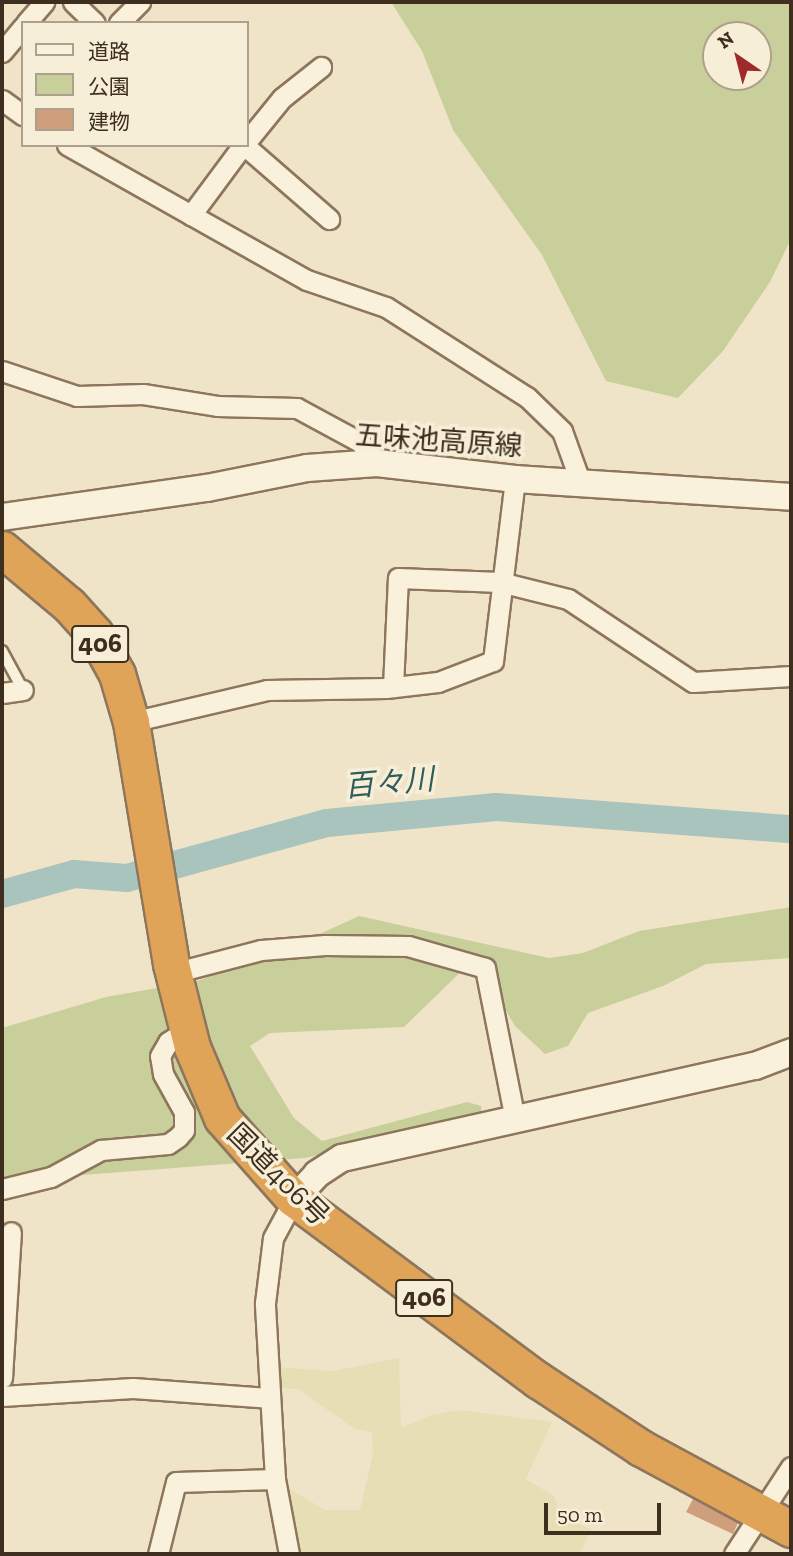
<!DOCTYPE html>
<html>
<head>
<meta charset="utf-8">
<style>
	body { margin:0 }
	#map { position:relative; width:793px; height:1556px; overflow:hidden; background:#f0e4c8; font-family:"Zilla Slab","Noto Sans JP",serif }
	div>[style] { position:absolute }
	[style*='--x'] { left:calc(var(--x)*1px); top:calc(var(--y)*1px); width:calc(var(--w)*1px); rotate:calc(var(--a)*1deg) }
	.farmland>* { inset:0; background:#e6deb5 }
	.green>* { inset:0; background:#c9cf9b }
	.river>* { height:28px; margin:-14px; padding:0 14px; transform-origin:14px; border-radius:14px; background:#a9c4bc }
	.building>* { inset:0; background:#cf9f7d }
	.roads { filter:drop-shadow(2px 0 #8d765c) drop-shadow(-2px 0 #8d765c) drop-shadow(0 2px #8d765c) drop-shadow(0 -2px #8d765c) }
	.lane>* { height:10px; margin:-5px; padding:0 5px; transform-origin:5px; border-radius:5px; background:#faf1dc }
	.street>* { height:19px; margin:-9.5px; padding:0 9.5px; transform-origin:9.5px; border-radius:9.5px; background:#faf1dc }
	.secondary>* { height:26px; margin:-13px; padding:0 13px; transform-origin:13px; border-radius:13px; background:#faf1dc }
	.highway>* { height:35px; margin:-17.5px; padding:0 17.5px; transform-origin:17.5px; border-radius:17.5px; background:#e0a458 }
	span { translate:-50% -50%; white-space:nowrap; text-align:center; line-height:1.15; -webkit-text-stroke:7px #f7eed8; paint-order:stroke }
	.shield-label span { padding:2px 5px; background:#f7eed8; border:2px solid; border-radius:5px; -webkit-text-stroke-width:0 }
	.shield-label { font-size:26px; color:#3d2e20; font-weight:700 }
	.street-label { font-size:28px; color:#3d2e20 }
	.water-label { font-size:30px; color:#2f5d5a; font-style:italic }
	.frame { position:absolute; inset:0; border:4px solid #3d2e20; pointer-events:none }
	.legend { position:absolute; left:21px; top:21px; width:228px; height:126px; box-sizing:border-box; background:#f7eed8; border:2px solid #ada18e; margin:0; padding:9px 12px; list-style:none; font-size:21px; color:#3d2e20 }
	.legend li { display:flex; align-items:center; gap:14px; height:35px }
	.legend b { width:35px; border:2px solid #ada18e }
	.north { position:absolute; left:702px; top:21px; width:70px; height:70px; box-sizing:border-box; background:#f7eed8; border:2px solid #ada18e; border-radius:50%; rotate:325deg; font-size:19px; font-weight:700; line-height:28px; text-align:center; color:#3d2e20 }
	.north::after { content:''; display:block; margin:auto; width:24px; height:32px; background:#9e2a2b; clip-path:polygon(50% 0,100% 100%,50% 72%,0 100%) }
	.scale { position:absolute; left:544px; top:1503px; width:117px; height:32px; box-sizing:border-box; border:4px solid #3d2e20; border-top:0; padding-left:9px; font-size:21px; line-height:24px; white-space:nowrap; color:#3d2e20; -webkit-text-stroke:5px #f7eed8; paint-order:stroke }
</style>
</head>
<body>
<div id="map">
	<div class="farmland">
		<div style="clip-path:polygon(399px 1358px,401px 1428px,431px 1415px,459px 1410px,552px 1422px,526px 1479px,554px 1496px,561px 1516px,591px 1529px,580px 1554px,298px 1554px,283px 1485px,325px 1510px,360px 1510px,373px 1454px,372px 1432px,355px 1429px,298px 1389px,274px 1388px,274px 1367px,333px 1371px)"></div>
	</div>
	<div class="green">
		<div style="clip-path:polygon(evenodd,391px 2px,791px 2px,791px 239px,770px 282px,723px 351px,678px 398px,606px 381px,542px 255px,453px 130px,422px 51px,391px 2px,716px 35px,758px 35px,758px 77px,716px 77px,716px 35px)"></div>
		<div style="clip-path:polygon(791px 907px,791px 958px,706px 964px,663px 986px,588px 1013px,568px 1046px,545px 1054px,515px 1026px,475px 958px,404px 1027px,270px 1033px,250px 1046px,294px 1118px,322px 1141px,467px 1102px,481px 1106px,482px 1119px,305px 1158px,4px 1181px,2px 1175px,2px 1028px,106px 997px,197px 981px,289px 948px,359px 916px,549px 958px,583px 953px,639px 931px)"></div>
	</div>
	<div class="river">
		<div style="--x:2;--y:894;--w:75;--a:-15.5"></div>
		<div style="--x:74;--y:874;--w:53;--a:4.3"></div>
		<div style="--x:127;--y:878;--w:207;--a:-15.4"></div>
		<div style="--x:327;--y:823;--w:170;--a:-5.4"></div>
		<div style="--x:496;--y:807;--w:296;--a:4.3"></div>
	</div>
	<div class="building">
		<div style="clip-path:polygon(693px 1499px,738px 1523px,733px 1534px,686px 1512px)"></div>
	</div>
	<div class="roads">
		<div class="lane">
			<div style="--x:2;--y:651;--w:44;--a:61.7"></div>
		</div>
		<div class="street">
			<div style="--x:73;--y:2;--w:30;--a:44"></div>
			<div style="--x:26;--y:23;--w:28;--a:-49"></div>
			<div style="--x:119;--y:23;--w:30;--a:-45"></div>
			<div style="--x:2;--y:52;--w:33;--a:-50"></div>
			<div style="--x:2;--y:100;--w:26;--a:36"></div>
			<div style="--x:247;--y:141;--w:55;--a:-50.9"></div>
			<div style="--x:282;--y:98;--w:50;--a:-38.5"></div>
			<div style="--x:67;--y:145;--w:275;--a:29.4"></div>
			<div style="--x:307;--y:280;--w:83;--a:18.9"></div>
			<div style="--x:386;--y:307;--w:167;--a:32.6"></div>
			<div style="--x:527;--y:397;--w:49;--a:44.2"></div>
			<div style="--x:562;--y:431;--w:53;--a:70.2"></div>
			<div style="--x:244;--y:145;--w:113;--a:41"></div>
			<div style="--x:191;--y:215;--w:87;--a:-53.4"></div>
			<div style="--x:2;--y:371;--w:79;--a:18.4"></div>
			<div style="--x:77;--y:396;--w:66;--a:-1.7"></div>
			<div style="--x:143;--y:394;--w:75;--a:9.2"></div>
			<div style="--x:217;--y:406;--w:80;--a:1.4"></div>
			<div style="--x:297;--y:408;--w:72;--a:28.4"></div>
			<div style="--x:360;--y:442;--w:27;--a:51"></div>
			<div style="--x:393;--y:687;--w:109;--a:-87.4"></div>
			<div style="--x:398;--y:578;--w:102;--a:2.2"></div>
			<div style="--x:500;--y:582;--w:70;--a:14"></div>
			<div style="--x:568;--y:599;--w:150;--a:33.6"></div>
			<div style="--x:693;--y:682;--w:98;--a:-3.5"></div>
			<div style="--x:2;--y:693;--w:21;--a:-8"></div>
			<div style="--x:131;--y:722;--w:140;--a:-13.2"></div>
			<div style="--x:267;--y:690;--w:119;--a:-1"></div>
			<div style="--x:386;--y:688;--w:52;--a:-6.6"></div>
			<div style="--x:438;--y:682;--w:59;--a:-20.9"></div>
			<div style="--x:493;--y:661;--w:183;--a:-83.1"></div>
			<div style="--x:173;--y:973;--w:91;--a:-14.6"></div>
			<div style="--x:261;--y:950;--w:64;--a:-4.5"></div>
			<div style="--x:325;--y:945;--w:83;--a:0.7"></div>
			<div style="--x:408;--y:946;--w:80;--a:15.9"></div>
			<div style="--x:485;--y:968;--w:154;--a:78.8"></div>
			<div style="--x:2;--y:1189;--w:50;--a:-13.8"></div>
			<div style="--x:51;--y:1177;--w:57;--a:-28.4"></div>
			<div style="--x:101;--y:1150;--w:67;--a:-5.1"></div>
			<div style="--x:168;--y:1144;--w:12;--a:-35"></div>
			<div style="--x:178;--y:1137;--w:9;--a:-49"></div>
			<div style="--x:184;--y:1130;--w:18;--a:-90"></div>
			<div style="--x:184;--y:1112;--w:43;--a:-118.9"></div>
			<div style="--x:163;--y:1074;--w:18;--a:-99"></div>
			<div style="--x:160;--y:1056;--w:16;--a:-60"></div>
			<div style="--x:168;--y:1042;--w:24;--a:-33"></div>
			<div style="--x:2;--y:1378;--w:146;--a:-86.5"></div>
			<div style="--x:2;--y:1396;--w:131;--a:-3.5"></div>
			<div style="--x:133;--y:1388;--w:135;--a:4.2"></div>
			<div style="--x:158;--y:1554;--w:74;--a:-76"></div>
			<div style="--x:176;--y:1482;--w:99;--a:-1.7"></div>
			<div style="--x:289;--y:1554;--w:76;--a:-100.6"></div>
			<div style="--x:275;--y:1479;--w:176;--a:-93.3"></div>
			<div style="--x:265;--y:1303;--w:65;--a:-83"></div>
			<div style="--x:273;--y:1238;--w:44;--a:-61.7"></div>
			<div style="--x:734;--y:1554;--w:104;--a:-56.8"></div>
		</div>
		<div class="secondary">
			<div style="--x:2;--y:517;--w:207;--a:-8.1"></div>
			<div style="--x:207;--y:488;--w:102;--a:-11.3"></div>
			<div style="--x:307;--y:468;--w:70;--a:-4.1"></div>
			<div style="--x:377;--y:463;--w:139;--a:6.6"></div>
			<div style="--x:515;--y:479;--w:277;--a:3.7"></div>
			<div style="--x:294;--y:1199;--w:34;--a:-47"></div>
			<div style="--x:317;--y:1174;--w:30;--a:-33"></div>
			<div style="--x:342;--y:1158;--w:423;--a:-12.6"></div>
			<div style="--x:755;--y:1066;--w:39;--a:-21"></div>
		</div>
		<div class="highway">
			<div style="--x:2;--y:549;--w:87;--a:39.9"></div>
			<div style="--x:69;--y:605;--w:39;--a:48"></div>
			<div style="--x:95;--y:634;--w:46;--a:61.2"></div>
			<div style="--x:117;--y:674;--w:50;--a:73.7"></div>
			<div style="--x:131;--y:722;--w:245;--a:80.6"></div>
			<div style="--x:171;--y:964;--w:86;--a:75.8"></div>
			<div style="--x:192;--y:1047;--w:77;--a:67.1"></div>
			<div style="--x:222;--y:1118;--w:108;--a:48.4"></div>
			<div style="--x:294;--y:1199;--w:304;--a:36.6"></div>
			<div style="--x:538;--y:1380;--w:123;--a:33.4"></div>
			<div style="--x:641;--y:1448;--w:170;--a:28.4"></div>
		</div>
	</div>
	<div class="shield-label">
		<span style="left:100px;top:644px">406</span>
		<span style="left:424px;top:1298px">406</span>
	</div>
	<div class="street-label">
		<span style="left:439px;top:441px;rotate:4deg">五味池高原線</span>
		<span style="left:278px;top:1175px;rotate:45deg">国道406号</span>
	</div>
	<div class="water-label">
		<span style="left:389px;top:783px;rotate:-5deg">百々川</span>
	</div>
	<div class="frame"></div>
	<ul class="legend">
	<li><b style="height:9px;background:#faf1dc"></b>道路</li>
	<li><b style="height:19px;background:#c9cf9b"></b>公園</li>
	<li><b style="height:19px;background:#cf9f7d"></b>建物</li>
	</ul>
	<div class="north">N</div>
	<div class="scale">50 m</div>
</div>
</body>
</html>
